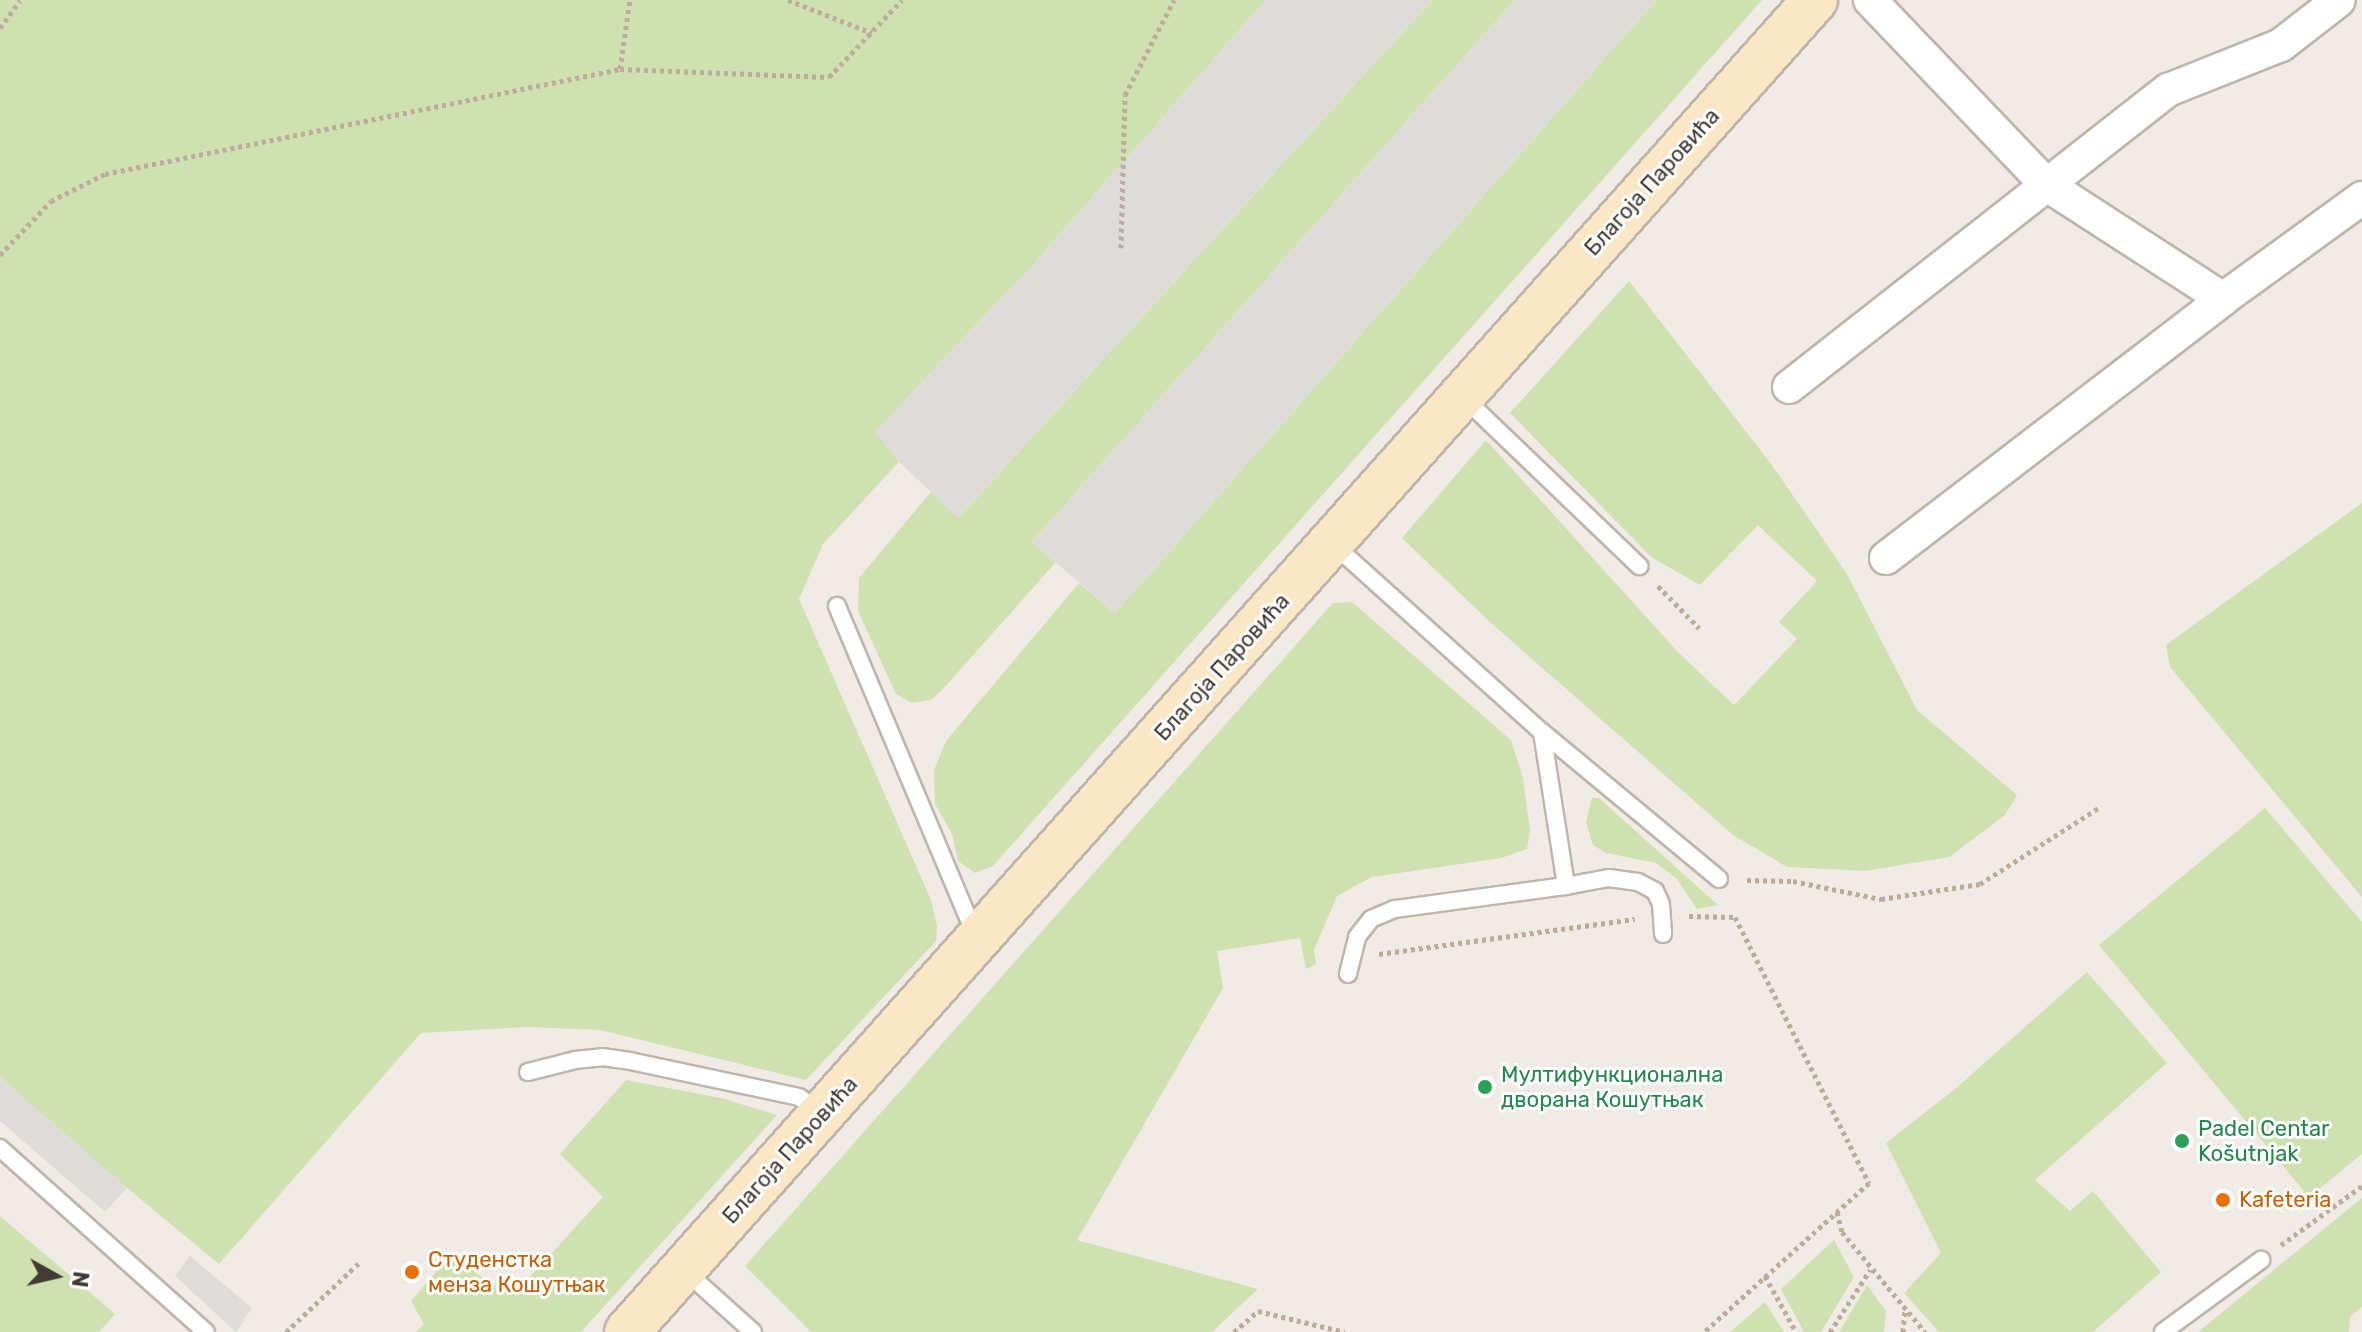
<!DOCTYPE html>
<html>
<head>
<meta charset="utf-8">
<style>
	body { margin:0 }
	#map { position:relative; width:2362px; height:1332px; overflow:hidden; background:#f0ebe4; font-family:Rubik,sans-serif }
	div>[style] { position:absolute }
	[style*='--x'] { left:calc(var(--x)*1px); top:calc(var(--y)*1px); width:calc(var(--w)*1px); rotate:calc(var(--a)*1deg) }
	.green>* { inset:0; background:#d0e1b1 }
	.parking>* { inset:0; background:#dedcd9 }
	.path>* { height:5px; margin-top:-2.5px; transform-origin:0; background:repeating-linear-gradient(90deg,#bbac9b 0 4px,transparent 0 8px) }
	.roads { filter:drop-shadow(2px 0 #beb5ab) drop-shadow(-2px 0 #beb5ab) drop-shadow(0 2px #beb5ab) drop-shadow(0 -2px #beb5ab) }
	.service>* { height:16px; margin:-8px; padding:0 8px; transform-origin:8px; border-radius:8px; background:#fff }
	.minor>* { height:32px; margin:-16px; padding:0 16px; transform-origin:16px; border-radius:16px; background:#fff }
	.secondary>* { height:44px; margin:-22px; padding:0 22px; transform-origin:22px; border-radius:22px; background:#f9e7c6 }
	.dots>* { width:22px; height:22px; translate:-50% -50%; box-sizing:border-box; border:4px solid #fff; border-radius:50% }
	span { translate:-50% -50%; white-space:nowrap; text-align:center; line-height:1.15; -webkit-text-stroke:6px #fff; paint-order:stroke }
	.street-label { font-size:22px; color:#423b35 }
	.leisure-label { font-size:22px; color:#27864d }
	.left { translate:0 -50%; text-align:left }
	.food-label { font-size:22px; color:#c56008 }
	.north { position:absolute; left:16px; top:1236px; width:80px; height:80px; -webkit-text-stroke:6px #fff; paint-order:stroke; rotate:98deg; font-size:22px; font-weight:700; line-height:32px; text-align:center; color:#423b35 }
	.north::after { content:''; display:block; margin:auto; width:28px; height:36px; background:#423b35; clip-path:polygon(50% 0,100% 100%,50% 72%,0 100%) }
</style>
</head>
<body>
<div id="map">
	<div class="green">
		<div style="clip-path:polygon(0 0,1266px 0,1031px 267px,876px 431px,899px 462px,823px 544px,799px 599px,931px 900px,937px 926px,936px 941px,806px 1080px,600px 1030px,528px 1027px,421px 1033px,219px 1264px,92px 1159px,0 1077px)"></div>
		<div style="clip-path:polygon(1432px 0,1515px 0,1032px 542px,1056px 562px,943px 689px,931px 700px,911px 703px,896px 694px,858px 611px,859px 578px,931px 492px,959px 517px)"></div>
		<div style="clip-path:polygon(1656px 0,1762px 0,993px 866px,975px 873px,958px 861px,952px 834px,935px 804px,934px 770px,946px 741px,1079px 583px,1115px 613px)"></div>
		<div style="clip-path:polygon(1629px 281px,1772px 465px,1847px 574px,1917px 710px,2017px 795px,2005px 815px,1949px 857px,1865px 871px,1787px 867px,1733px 835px,1491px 623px,1402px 538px,1486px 440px,1677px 651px,1734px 705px,1797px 639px,1779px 622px,1817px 581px,1758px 525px,1700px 585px,1651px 557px,1510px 413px)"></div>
		<div style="clip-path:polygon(2362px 503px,2362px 897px,2170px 667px,2166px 645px)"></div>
		<div style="clip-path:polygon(1352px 602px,1511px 740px,1523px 778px,1530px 831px,1527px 849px,1501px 858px,1372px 877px,1337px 896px,1314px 950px,1316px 964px,1306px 969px,1300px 938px,1217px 951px,1223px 988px,1077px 1240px,1258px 1289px,1212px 1332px,811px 1332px,745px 1266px,1333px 603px)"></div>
		<div style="clip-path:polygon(1592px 798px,1599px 798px,1718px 905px,1697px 909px,1677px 879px,1656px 863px,1606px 853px,1593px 845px,1586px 822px)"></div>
		<div style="clip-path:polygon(2265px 808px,2362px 922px,2362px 1154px,2309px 1197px,2099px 945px)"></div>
		<div style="clip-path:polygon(2087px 972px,2167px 1063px,2035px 1180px,2070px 1211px,2093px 1191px,2161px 1272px,2093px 1332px,1939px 1332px,1904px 1293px,1941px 1253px,1886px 1143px,1955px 1089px)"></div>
		<div style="clip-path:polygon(626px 1080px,721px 1098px,777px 1115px,581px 1332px,416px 1332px,424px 1324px,411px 1301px,453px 1252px,489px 1284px,516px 1292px,603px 1197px,560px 1154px)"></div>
		<div style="clip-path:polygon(2362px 1198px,2362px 1307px,2350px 1317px,2349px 1332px,2198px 1332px)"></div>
		<div style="clip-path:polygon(0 1216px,115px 1314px,99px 1332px,0 1332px)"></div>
		<div style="clip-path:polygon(1834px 1240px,1854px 1277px,1821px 1332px,1804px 1332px,1781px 1289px)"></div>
		<div style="clip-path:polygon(1867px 1285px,1886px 1311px,1884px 1332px,1839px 1332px)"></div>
		<div style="clip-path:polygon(1765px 1302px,1784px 1332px,1730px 1332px)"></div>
	</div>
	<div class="parking">
		<div style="clip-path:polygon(1266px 0,1432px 0,958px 518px,899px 462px,875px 432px,1031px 267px)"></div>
		<div style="clip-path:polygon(1515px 0,1656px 0,1115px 613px,1032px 542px)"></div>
		<div style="clip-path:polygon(0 1077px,127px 1188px,105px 1212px,0 1121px)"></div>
		<div style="clip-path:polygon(190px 1256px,252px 1308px,236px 1332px,175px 1276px)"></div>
	</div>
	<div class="path">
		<div style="--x:788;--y:0;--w:90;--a:21.4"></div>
		<div style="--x:0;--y:28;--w:34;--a:-54"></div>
		<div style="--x:620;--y:69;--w:70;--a:-81.8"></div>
		<div style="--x:1121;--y:248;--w:153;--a:-88.5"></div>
		<div style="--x:1125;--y:95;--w:107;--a:-62.7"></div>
		<div style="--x:0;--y:255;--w:74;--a:-46.6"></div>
		<div style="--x:51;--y:201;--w:60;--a:-26.6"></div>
		<div style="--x:105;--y:174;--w:526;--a:-11.52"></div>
		<div style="--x:620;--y:69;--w:209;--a:2.2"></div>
		<div style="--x:829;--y:77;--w:106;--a:-46.5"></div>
		<div style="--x:1658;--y:586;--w:59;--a:45.7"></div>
		<div style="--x:1747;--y:880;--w:46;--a:1.2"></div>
		<div style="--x:1793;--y:881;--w:90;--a:11.6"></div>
		<div style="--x:1881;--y:899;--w:100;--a:-8.6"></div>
		<div style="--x:1980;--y:884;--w:143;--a:-32.7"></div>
		<div style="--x:1689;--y:916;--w:46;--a:1.2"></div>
		<div style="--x:1735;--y:917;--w:298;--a:63.3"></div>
		<div style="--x:1869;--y:1183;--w:222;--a:137.9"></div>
		<div style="--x:1379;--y:954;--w:258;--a:-7.8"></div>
		<div style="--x:1837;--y:1212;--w:21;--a:76"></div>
		<div style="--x:1842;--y:1232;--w:130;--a:50.3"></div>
		<div style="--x:2281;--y:1245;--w:100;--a:-36.1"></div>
		<div style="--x:1765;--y:1276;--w:64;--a:61"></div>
		<div style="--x:286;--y:1332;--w:103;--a:-43.4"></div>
		<div style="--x:1234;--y:1332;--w:32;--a:-41"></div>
		<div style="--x:1258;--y:1311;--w:89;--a:13.6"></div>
		<div style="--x:1830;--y:1332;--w:74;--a:-57.2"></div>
		<div style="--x:1903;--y:1332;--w:23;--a:-85"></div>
	</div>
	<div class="roads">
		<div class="service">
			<div style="--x:1464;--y:398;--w:243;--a:43.8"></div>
			<div style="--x:1333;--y:544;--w:281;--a:42"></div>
			<div style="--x:1542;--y:732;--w:230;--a:39.7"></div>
			<div style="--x:837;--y:606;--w:357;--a:67.2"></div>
			<div style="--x:1542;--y:732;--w:156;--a:81.1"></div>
			<div style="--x:1566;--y:886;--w:44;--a:-10.5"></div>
			<div style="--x:1609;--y:878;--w:29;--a:8"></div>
			<div style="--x:1638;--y:882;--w:19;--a:28"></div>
			<div style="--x:1655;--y:891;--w:14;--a:65"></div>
			<div style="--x:1661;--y:904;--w:30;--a:86"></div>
			<div style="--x:1348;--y:974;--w:38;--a:-76"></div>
			<div style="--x:1357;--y:937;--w:23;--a:-52"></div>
			<div style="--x:1371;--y:919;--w:26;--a:-23"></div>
			<div style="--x:1395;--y:909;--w:173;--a:-7.7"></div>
			<div style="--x:528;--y:1072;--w:49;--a:-14.3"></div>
			<div style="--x:575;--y:1060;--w:27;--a:-6"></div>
			<div style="--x:602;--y:1057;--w:28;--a:8"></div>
			<div style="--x:630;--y:1061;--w:173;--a:12"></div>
			<div style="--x:799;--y:1097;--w:27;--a:36"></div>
			<div style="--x:0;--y:1148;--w:276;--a:41.8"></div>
			<div style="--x:683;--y:1269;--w:94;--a:42"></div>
			<div style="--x:2163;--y:1332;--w:122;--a:-36.3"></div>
		</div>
		<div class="minor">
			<div style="--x:1870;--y:0;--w:256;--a:46.3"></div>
			<div style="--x:2047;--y:185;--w:210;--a:32.9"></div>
			<div style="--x:1789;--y:387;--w:482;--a:-38.1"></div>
			<div style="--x:2168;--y:90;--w:122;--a:-21.7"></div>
			<div style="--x:2281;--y:45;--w:73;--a:-37.8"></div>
			<div style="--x:1886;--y:558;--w:425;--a:-37.5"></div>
			<div style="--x:2223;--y:299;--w:172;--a:-36"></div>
		</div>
		<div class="secondary">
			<div style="--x:627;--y:1332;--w:1785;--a:-48.27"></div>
		</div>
	</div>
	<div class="dots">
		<div style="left:1485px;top:1087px;background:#2e9e5b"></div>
		<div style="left:2182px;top:1141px;background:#2e9e5b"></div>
		<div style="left:2223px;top:1200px;background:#e8710a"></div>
		<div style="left:412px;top:1272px;background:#e8710a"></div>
	</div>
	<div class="street-label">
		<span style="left:1652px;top:182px;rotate:-48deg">Благоја Паровића</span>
		<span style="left:1222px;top:667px;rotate:-48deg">Благоја Паровића</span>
		<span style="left:790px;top:1150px;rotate:-48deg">Благоја Паровића</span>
	</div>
	<div class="leisure-label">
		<span class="left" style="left:1501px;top:1087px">Мултифункционална<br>дворана Кошутњак</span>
		<span class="left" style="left:2198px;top:1141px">Padel Centar<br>Košutnjak</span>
	</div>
	<div class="food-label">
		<span class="left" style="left:2239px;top:1200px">Kafeteria</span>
		<span class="left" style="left:428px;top:1272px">Студенстка<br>менза Кошутњак</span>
	</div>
	<div class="north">N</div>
</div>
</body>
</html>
